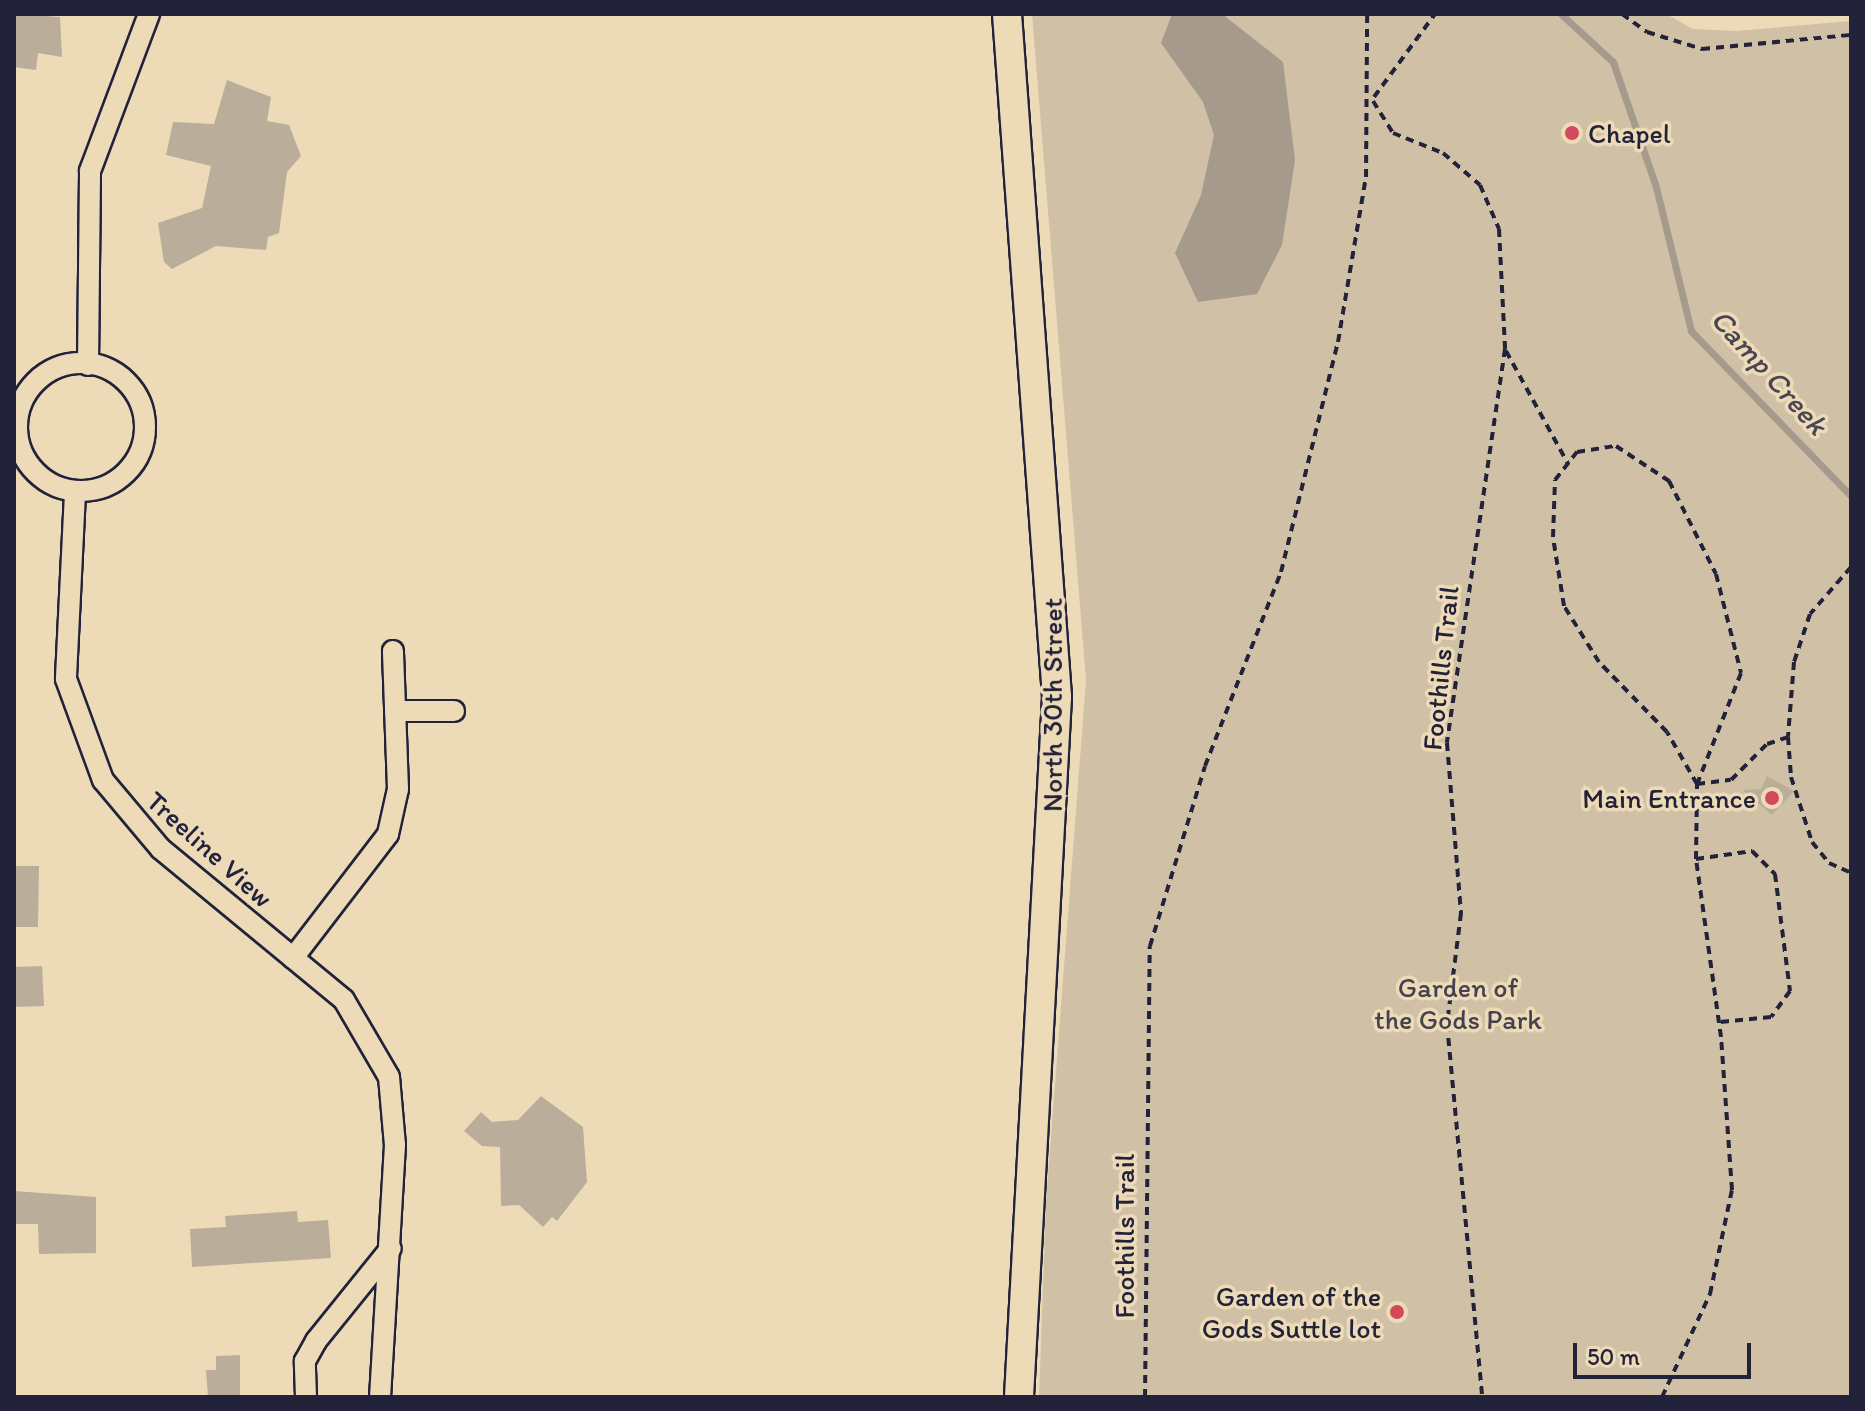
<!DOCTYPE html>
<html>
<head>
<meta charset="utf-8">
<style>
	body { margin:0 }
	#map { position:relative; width:1865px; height:1411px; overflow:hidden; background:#eddbb8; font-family:Itim,sans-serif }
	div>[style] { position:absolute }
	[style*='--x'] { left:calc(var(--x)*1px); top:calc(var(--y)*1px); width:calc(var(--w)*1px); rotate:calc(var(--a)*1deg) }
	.green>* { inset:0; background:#d0c0a6 }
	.water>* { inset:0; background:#a59a8b }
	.stream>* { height:7px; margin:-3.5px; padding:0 3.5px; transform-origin:3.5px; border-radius:3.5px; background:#a59a8b }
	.building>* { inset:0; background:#baad99 }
	.path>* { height:4px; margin-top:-2px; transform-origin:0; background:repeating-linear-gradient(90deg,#22223b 0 8px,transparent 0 14px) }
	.roads { filter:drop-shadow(2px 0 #22223b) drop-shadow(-2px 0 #22223b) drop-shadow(0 2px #22223b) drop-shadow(0 -2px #22223b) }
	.minor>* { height:20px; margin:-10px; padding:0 10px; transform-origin:10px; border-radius:10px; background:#eddbb8 }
	.minor>.ring { margin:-10px; padding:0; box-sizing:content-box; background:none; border:20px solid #eddbb8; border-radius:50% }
	.secondary>* { height:28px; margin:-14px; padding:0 14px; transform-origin:14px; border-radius:14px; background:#eddbb8 }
	.dots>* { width:22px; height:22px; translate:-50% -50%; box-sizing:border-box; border:4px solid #eddbb8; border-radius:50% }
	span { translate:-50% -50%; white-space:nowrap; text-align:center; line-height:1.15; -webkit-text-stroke:7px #eddbb8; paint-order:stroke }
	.poi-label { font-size:28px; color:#22223b }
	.left { translate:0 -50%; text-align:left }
	.right { translate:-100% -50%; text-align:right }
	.street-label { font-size:28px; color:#22223b }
	.park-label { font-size:28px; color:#454250 }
	.water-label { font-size:30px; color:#494653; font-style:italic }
	.frame { position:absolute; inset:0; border:16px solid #22223b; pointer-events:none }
	.scale { position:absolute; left:1573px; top:1343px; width:178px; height:36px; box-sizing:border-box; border:4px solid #22223b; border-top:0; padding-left:10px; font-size:24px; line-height:28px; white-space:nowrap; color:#22223b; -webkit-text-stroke:6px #eddbb8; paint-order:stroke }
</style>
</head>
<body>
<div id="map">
	<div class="green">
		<div style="clip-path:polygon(1032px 14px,1666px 14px,1693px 29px,1736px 31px,1851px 21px,1851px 1397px,1039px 1397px,1046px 1202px,1086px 680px)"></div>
	</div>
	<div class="water">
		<div style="clip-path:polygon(1172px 14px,1222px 14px,1283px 62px,1295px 160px,1282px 245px,1257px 294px,1198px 302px,1175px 253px,1201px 195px,1214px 135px,1203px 102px,1161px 43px)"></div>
	</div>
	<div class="stream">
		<div style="--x:1561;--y:14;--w:71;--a:42.7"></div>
		<div style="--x:1613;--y:62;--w:132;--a:71"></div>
		<div style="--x:1656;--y:187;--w:148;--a:76.3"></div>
		<div style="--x:1691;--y:331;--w:230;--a:45.9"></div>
	</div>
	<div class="building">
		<div style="clip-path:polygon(14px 14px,60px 17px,62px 57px,38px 53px,36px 70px,14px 67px)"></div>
		<div style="clip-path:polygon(227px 80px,271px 97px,267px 121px,289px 125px,301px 156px,287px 172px,279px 233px,268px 237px,266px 250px,216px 246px,172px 269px,164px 262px,158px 223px,202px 208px,211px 166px,166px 155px,173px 122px,214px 124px)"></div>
		<div style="clip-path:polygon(1767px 776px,1794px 791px,1772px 815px,1743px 790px,1761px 789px)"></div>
		<div style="clip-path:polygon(14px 866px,39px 866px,38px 927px,14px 927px)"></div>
		<div style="clip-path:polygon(42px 966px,44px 1006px,14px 1007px,14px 967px)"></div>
		<div style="clip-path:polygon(541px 1096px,583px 1127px,587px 1182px,557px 1221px,552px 1217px,543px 1227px,519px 1205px,501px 1206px,500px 1147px,482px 1146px,464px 1131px,481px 1112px,492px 1122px,518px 1120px)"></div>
		<div style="clip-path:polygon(14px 1191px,96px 1197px,96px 1253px,39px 1254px,38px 1224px,14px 1224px)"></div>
		<div style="clip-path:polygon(297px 1211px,298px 1222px,328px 1220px,331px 1258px,192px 1267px,190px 1229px,226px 1227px,225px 1216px)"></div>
		<div style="clip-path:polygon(240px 1355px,240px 1397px,208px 1397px,206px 1370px,216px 1370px,216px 1356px)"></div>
	</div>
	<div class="path">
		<div style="--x:1622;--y:14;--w:31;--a:36"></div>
		<div style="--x:1647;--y:32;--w:58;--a:17.2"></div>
		<div style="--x:1702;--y:49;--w:150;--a:-5.4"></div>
		<div style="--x:1374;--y:97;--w:103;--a:-53.7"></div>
		<div style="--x:1373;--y:101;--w:38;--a:58"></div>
		<div style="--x:1393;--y:133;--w:54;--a:21.8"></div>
		<div style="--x:1443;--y:153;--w:49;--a:40.9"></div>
		<div style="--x:1480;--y:185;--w:48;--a:66.6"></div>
		<div style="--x:1499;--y:229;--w:120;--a:87.1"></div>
		<div style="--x:1505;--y:349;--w:398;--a:98.4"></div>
		<div style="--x:1447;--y:743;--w:171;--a:85.3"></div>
		<div style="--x:1461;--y:913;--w:112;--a:97.2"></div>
		<div style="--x:1447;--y:1024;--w:375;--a:84.6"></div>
		<div style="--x:1506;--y:351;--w:129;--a:61.2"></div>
		<div style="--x:1851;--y:567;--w:62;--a:131.1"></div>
		<div style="--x:1810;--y:614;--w:51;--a:108.4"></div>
		<div style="--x:1794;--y:662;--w:75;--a:94.6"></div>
		<div style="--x:1788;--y:737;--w:40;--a:85.7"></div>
		<div style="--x:1791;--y:777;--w:68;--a:72.1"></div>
		<div style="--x:1812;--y:842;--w:27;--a:51"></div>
		<div style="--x:1829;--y:863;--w:24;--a:24"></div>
		<div style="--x:1696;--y:859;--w:57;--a:-8.1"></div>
		<div style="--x:1752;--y:851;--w:33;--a:45"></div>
		<div style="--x:1775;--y:874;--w:118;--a:82.7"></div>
		<div style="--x:1790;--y:991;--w:32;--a:126"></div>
		<div style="--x:1771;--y:1017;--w:51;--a:174.4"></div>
		<div style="--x:1145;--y:1397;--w:451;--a:-89.4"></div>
		<div style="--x:1150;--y:946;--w:188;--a:-73"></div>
		<div style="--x:1205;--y:766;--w:208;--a:-68.6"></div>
		<div style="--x:1281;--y:572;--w:237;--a:-76.1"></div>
		<div style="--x:1338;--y:342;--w:167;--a:-80.4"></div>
		<div style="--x:1366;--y:177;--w:163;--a:-89.6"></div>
		<div style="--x:1662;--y:1397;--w:114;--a:-65"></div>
		<div style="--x:1710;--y:1294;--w:106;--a:-78.1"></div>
		<div style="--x:1732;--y:1190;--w:153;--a:-94.1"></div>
		<div style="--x:1721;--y:1037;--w:180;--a:-98"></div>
		<div style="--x:1696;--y:859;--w:75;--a:-89.2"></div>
		<div style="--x:1697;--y:784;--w:60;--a:-120"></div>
		<div style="--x:1667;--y:732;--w:98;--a:-134.2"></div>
		<div style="--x:1599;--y:662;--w:66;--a:-122"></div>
		<div style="--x:1564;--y:606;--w:70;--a:-99.1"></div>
		<div style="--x:1553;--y:537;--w:57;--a:-88"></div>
		<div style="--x:1555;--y:480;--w:36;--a:-52"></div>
		<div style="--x:1577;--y:452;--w:39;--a:-9"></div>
		<div style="--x:1616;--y:446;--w:64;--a:33.4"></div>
		<div style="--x:1669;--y:481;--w:104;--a:63.2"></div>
		<div style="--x:1716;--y:574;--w:102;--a:75.8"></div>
		<div style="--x:1741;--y:673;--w:119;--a:111.6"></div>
		<div style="--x:1697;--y:784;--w:34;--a:-7"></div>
		<div style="--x:1731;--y:780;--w:51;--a:-45"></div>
		<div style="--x:1767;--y:744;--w:22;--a:-18"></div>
	</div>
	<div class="roads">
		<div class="minor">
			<div class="ring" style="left:17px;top:363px;width:108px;height:108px"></div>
			<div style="--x:88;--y:365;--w:194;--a:-89.4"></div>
			<div style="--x:90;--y:171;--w:168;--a:-69.4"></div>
			<div style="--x:75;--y:493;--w:186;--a:92.8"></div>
			<div style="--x:66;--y:679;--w:108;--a:69.9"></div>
			<div style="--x:103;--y:780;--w:90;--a:50"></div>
			<div style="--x:161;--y:849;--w:237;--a:39.5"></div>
			<div style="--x:344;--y:1000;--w:89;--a:59.7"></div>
			<div style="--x:389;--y:1077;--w:68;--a:85"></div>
			<div style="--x:395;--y:1145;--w:252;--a:93.4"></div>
			<div style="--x:395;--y:711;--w:59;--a:0"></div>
			<div style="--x:293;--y:958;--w:156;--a:-52.5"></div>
			<div style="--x:388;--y:834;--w:46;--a:-77.5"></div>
			<div style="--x:398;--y:789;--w:138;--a:-92.1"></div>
			<div style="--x:306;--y:1397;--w:36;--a:-92"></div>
			<div style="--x:305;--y:1361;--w:23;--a:-61"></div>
			<div style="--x:316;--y:1341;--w:119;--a:-51.1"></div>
		</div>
		<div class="secondary">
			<div style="--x:1007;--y:14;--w:685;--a:85.81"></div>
			<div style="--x:1057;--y:697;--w:701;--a:93.11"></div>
		</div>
	</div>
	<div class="dots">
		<div style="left:1572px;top:133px;background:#d1495b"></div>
		<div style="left:1772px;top:798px;background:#d1495b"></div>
		<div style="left:1397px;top:1312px;background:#d1495b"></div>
	</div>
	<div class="poi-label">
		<span class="left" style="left:1588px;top:133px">Chapel</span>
		<span class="right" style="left:1756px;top:798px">Main Entrance</span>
		<span class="right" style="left:1381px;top:1312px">Garden of the<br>Gods Suttle lot</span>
	</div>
	<div class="street-label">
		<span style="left:1440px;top:668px;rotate:-84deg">Foothills Trail</span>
		<span style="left:1052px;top:705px;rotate:-90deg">North 30th Street</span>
		<span style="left:210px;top:849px;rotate:42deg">Treeline View</span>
		<span style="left:1124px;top:1236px;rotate:-90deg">Foothills Trail</span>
	</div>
	<div class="park-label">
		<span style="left:1458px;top:1003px">Garden of<br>the Gods Park</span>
	</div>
	<div class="water-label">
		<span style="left:1769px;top:372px;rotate:48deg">Camp Creek</span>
	</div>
	<div class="frame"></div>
	<div class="scale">50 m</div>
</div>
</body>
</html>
